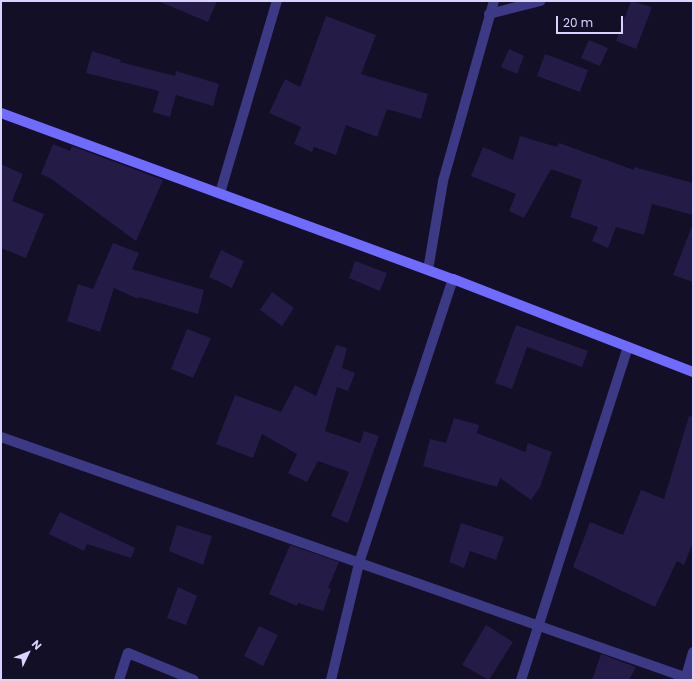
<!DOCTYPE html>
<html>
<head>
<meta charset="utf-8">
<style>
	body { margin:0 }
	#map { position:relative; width:694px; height:681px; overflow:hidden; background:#130f26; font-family:Poppins,sans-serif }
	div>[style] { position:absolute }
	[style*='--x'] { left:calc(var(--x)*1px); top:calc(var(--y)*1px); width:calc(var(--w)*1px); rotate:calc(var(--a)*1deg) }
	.building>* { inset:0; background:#241b47 }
	.minor>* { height:10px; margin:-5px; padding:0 5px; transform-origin:5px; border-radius:5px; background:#3d3a85 }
	.secondary>* { height:10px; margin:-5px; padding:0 5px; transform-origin:5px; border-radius:5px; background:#6f6bff }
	span { translate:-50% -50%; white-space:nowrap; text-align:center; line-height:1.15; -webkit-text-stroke:3px #130f26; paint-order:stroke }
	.frame { position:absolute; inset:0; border:2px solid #d9d4ff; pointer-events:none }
	.north { position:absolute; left:8px; top:633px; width:40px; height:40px; -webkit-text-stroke:3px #130f26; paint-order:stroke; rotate:47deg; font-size:11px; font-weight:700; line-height:16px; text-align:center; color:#d9d4ff }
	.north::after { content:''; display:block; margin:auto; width:14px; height:18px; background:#d9d4ff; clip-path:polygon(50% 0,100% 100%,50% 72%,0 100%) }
	.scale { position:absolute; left:556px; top:16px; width:67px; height:18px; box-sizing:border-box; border:2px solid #d9d4ff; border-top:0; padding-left:5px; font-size:12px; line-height:14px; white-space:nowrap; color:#d9d4ff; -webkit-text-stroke:3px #130f26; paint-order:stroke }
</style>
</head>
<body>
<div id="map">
	<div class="building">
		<div style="clip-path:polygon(158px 1px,217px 1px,208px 22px)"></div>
		<div style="clip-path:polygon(631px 1px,652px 7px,636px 49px,616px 41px)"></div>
		<div style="clip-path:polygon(326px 16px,376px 35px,361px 74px,428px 94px,421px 119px,387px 109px,377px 137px,346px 125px,336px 155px,314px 147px,312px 152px,294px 144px,301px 127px,269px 113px,285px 79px,300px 87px)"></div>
		<div style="clip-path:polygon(589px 40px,608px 48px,600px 66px,581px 58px)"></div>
		<div style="clip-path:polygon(509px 49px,524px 56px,517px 74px,501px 67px)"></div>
		<div style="clip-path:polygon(92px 51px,121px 60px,120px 62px,175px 76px,176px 71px,219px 84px,213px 106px,176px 95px,170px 117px,153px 112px,159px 91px,86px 73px)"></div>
		<div style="clip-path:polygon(545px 54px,588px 70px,580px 92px,537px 76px)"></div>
		<div style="clip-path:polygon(520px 136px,557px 147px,559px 143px,634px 170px,634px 167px,693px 183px,693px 215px,652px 204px,644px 235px,616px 227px,608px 248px,592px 241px,598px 227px,570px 217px,582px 180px,551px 169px,524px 218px,509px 211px,516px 194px,471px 176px,483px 147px,513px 160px)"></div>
		<div style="clip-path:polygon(53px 144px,70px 151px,72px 146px,163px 180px,136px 241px,50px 178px,41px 174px)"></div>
		<div style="clip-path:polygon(1px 164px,23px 174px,12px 201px,44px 214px,26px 258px,1px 248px)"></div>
		<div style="clip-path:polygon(692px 226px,693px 226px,693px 282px,673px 275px)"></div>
		<div style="clip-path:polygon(113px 243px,139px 253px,132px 269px,204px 290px,198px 314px,139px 297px,138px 299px,114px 288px,100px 332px,67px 321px,78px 284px,93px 289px)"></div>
		<div style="clip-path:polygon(221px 250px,244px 261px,232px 288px,209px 277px)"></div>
		<div style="clip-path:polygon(355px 261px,387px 273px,380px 291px,349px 278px)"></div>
		<div style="clip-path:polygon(272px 292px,294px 308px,282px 326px,260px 310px)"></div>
		<div style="clip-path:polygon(516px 325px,588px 351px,582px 367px,527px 347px,512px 389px,495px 383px)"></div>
		<div style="clip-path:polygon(187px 329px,211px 338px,193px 378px,171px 369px)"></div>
		<div style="clip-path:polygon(336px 345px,347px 348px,342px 368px,355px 373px,348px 391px,337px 387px,325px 431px,360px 443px,364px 431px,379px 436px,348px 523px,331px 516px,349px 472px,318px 461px,307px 482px,288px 473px,297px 454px,262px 434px,253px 458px,216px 444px,235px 395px,281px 412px,295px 385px,316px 396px)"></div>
		<div style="clip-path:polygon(689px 416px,693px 417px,693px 542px,684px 565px,677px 561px,655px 607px,573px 567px,590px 522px,623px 535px,641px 490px,664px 499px)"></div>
		<div style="clip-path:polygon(454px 418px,479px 425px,477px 433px,525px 452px,528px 443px,552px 452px,540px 487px,531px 500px,500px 478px,497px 487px,423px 466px,430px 439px,446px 443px)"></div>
		<div style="clip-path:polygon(60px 512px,135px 548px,131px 558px,87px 544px,84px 551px,49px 534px)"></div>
		<div style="clip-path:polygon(461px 523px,504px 537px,496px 560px,470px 551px,464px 568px,449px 562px)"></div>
		<div style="clip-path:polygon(177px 525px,212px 536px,203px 565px,169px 551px)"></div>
		<div style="clip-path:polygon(290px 545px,339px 562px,328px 588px,331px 589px,323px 611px,298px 603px,297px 606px,269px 594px)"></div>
		<div style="clip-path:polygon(178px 587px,197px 596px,186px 625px,167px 618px)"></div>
		<div style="clip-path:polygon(486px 625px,513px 642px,489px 680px,462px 665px)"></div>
		<div style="clip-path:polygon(259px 626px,278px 635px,263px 666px,244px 656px)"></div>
		<div style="clip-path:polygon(601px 654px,636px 667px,629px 680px,592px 680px)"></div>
	</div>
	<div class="minor">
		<div style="--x:489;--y:14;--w:53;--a:-14.3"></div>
		<div style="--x:220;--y:193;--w:200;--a:-73.5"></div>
		<div style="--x:428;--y:270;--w:90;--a:-80.4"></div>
		<div style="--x:443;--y:181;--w:187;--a:-74.2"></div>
		<div style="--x:1;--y:437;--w:733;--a:19.35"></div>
		<div style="--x:119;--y:680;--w:28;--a:-72"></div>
		<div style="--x:128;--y:653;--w:71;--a:22.2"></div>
		<div style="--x:331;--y:680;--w:120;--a:-76.5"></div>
		<div style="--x:359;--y:563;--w:299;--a:-71.7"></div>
		<div style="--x:521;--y:680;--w:350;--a:-72.2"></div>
		<div style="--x:685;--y:680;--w:29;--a:-74"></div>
	</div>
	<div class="secondary">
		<div style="--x:1;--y:113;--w:482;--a:20.2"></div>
		<div style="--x:453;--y:279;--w:257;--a:21.2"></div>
	</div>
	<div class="frame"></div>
	<div class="north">N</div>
	<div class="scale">20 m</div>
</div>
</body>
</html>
